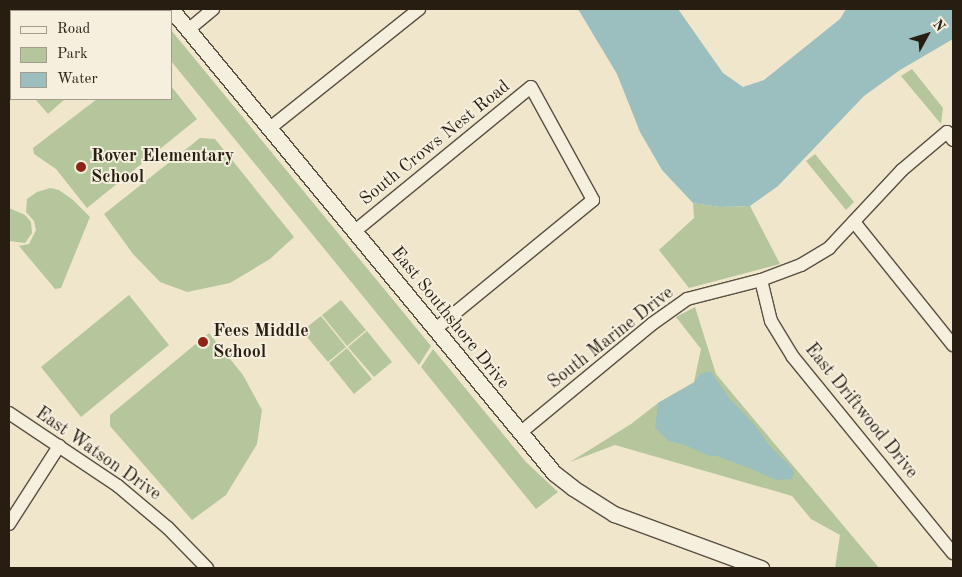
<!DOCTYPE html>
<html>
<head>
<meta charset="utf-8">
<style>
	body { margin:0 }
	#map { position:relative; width:962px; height:577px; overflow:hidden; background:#f0e6cc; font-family:"Old Standard TT",serif }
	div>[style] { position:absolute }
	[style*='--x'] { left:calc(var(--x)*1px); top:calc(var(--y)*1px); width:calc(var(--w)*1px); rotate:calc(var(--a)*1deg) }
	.green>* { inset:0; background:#b5c69c }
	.water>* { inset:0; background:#9bbebe }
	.roads { filter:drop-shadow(1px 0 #594f40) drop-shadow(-1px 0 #594f40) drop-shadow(0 1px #594f40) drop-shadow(0 -1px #594f40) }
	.minor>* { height:12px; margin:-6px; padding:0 6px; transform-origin:6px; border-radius:6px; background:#f5efde }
	.tertiary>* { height:15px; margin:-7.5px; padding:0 7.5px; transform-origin:7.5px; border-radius:7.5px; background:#f5efde }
	.dots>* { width:14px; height:14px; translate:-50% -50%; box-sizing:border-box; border:2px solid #f5efde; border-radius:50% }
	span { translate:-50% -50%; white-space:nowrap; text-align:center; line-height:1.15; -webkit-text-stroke:4px #f5efde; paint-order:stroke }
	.street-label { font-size:18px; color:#271d11 }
	.poi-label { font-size:18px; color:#271d11; font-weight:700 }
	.left { translate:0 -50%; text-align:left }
	.frame { position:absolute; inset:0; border:10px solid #271d11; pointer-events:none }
	.legend { position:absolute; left:10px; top:10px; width:162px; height:90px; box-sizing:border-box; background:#f5efde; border:1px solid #a39b8c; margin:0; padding:6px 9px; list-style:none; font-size:15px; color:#271d11 }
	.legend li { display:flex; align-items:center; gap:10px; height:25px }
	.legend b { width:25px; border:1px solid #a39b8c }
	.north { position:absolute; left:902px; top:10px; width:50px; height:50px; -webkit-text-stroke:4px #f5efde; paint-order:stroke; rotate:51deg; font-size:14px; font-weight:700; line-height:20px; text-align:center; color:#271d11 }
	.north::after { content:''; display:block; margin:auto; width:18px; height:22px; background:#271d11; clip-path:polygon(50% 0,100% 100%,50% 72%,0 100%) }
</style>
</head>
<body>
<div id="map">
	<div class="green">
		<div style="clip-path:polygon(171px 30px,431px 346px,419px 365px,171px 61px)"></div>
		<div style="clip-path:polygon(11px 43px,11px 91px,9px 90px,9px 46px)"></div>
		<div style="clip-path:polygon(912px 69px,943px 108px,941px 124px,901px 76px)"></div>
		<div style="clip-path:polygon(171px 86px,197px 119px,87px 208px,56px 169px,34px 154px,33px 148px,97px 99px,171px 99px)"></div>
		<div style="clip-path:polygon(35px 99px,65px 99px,48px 114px)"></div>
		<div style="clip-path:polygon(200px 138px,215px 139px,294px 237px,270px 259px,230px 283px,187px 292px,160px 282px,133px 254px,104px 214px)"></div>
		<div style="clip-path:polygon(815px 154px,854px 202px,846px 210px,806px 161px)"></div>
		<div style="clip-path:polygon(50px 188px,59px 190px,73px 200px,90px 217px,61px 288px,55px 289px,19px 246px,29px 244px,36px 230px,34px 221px,26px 212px,27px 199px,37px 192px)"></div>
		<div style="clip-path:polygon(693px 203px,720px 207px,750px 206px,780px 264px,689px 288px,659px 250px,694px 218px)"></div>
		<div style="clip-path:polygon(9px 208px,25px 215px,31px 222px,32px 233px,25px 243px,9px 241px)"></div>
		<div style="clip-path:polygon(129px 295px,169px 345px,81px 417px,41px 367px)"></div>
		<div style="clip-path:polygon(341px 300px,366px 330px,347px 346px,322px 315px)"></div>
		<div style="clip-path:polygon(695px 307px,716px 374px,879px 568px,835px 568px,840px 535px,811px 519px,792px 496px,615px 445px,570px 462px,631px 424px,658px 403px,694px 382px,701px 349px,676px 317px)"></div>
		<div style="clip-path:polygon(321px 316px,346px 347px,328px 362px,302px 331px)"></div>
		<div style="clip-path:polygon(367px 331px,392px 362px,374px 377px,348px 347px)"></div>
		<div style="clip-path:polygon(209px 333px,243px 375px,262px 410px,257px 444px,226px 495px,192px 520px,110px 426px,110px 415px)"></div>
		<div style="clip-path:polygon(347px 348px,372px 379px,354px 394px,329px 363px)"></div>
		<div style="clip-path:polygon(433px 349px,526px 462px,558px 492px,536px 509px,421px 367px)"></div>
	</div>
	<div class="water">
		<div style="clip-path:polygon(578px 9px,678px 9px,723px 73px,743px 87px,764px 80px,840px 19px,846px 9px,953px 9px,953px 39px,900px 70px,864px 96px,778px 186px,750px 206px,720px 207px,693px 203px,662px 170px,640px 132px,617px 74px)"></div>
		<div style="clip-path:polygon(706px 372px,711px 372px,729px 398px,754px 424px,769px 445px,787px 463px,794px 472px,792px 479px,776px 480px,749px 468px,717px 456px,709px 456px,685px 445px,669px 441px,655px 428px,658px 403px,694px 383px,700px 374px)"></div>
	</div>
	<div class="roads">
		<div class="minor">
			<div style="--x:188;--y:30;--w:33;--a:-40"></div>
			<div style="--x:270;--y:128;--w:191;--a:-38.6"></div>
			<div style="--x:854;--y:222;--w:158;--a:51.2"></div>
			<div style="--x:355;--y:231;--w:227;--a:-39.3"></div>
			<div style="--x:531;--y:87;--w:129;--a:61.2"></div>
			<div style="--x:593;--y:200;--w:205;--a:140.7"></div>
			<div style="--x:761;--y:280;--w:42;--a:76.3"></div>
			<div style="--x:771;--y:321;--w:42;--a:58.6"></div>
			<div style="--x:793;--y:357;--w:253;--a:50.8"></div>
			<div style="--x:9;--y:413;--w:131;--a:33.8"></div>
			<div style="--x:118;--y:486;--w:65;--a:40"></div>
			<div style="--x:168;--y:528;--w:56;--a:45.7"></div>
			<div style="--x:520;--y:433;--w:171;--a:-39.5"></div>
			<div style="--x:652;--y:324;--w:43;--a:-35.5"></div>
			<div style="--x:687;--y:299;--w:76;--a:-14.4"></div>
			<div style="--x:761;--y:280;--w:43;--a:-20.6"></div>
			<div style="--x:801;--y:265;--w:33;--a:-31"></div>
			<div style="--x:829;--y:248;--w:107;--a:-46.9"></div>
			<div style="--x:902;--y:170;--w:59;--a:-40.2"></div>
			<div style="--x:947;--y:132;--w:10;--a:53"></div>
			<div style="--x:9;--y:524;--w:93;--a:-57.3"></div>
		</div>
		<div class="tertiary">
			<div style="--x:171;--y:9;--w:602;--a:50.46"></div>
			<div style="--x:554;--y:473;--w:24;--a:38"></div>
			<div style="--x:573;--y:488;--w:49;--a:32.4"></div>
			<div style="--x:614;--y:514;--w:157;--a:20.2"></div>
		</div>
	</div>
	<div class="dots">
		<div style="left:81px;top:167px;background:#8f2418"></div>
		<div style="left:203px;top:342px;background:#8f2418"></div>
	</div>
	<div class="street-label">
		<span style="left:435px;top:143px;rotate:-39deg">South Crows Nest Road</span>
		<span style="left:450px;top:318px;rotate:51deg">East Southshore Drive</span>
		<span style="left:611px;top:338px;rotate:-38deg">South Marine Drive</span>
		<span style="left:861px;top:411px;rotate:51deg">East Driftwood Drive</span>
		<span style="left:98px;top:454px;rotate:35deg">East Watson Drive</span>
	</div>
	<div class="poi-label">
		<span class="left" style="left:91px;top:167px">Rover Elementary<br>School</span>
		<span class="left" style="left:213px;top:342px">Fees Middle<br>School</span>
	</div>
	<div class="frame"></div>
	<ul class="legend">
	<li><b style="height:6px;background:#f5efde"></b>Road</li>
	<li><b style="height:14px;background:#b5c69c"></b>Park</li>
	<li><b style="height:14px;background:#9bbebe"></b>Water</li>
	</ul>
	<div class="north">N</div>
</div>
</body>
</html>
